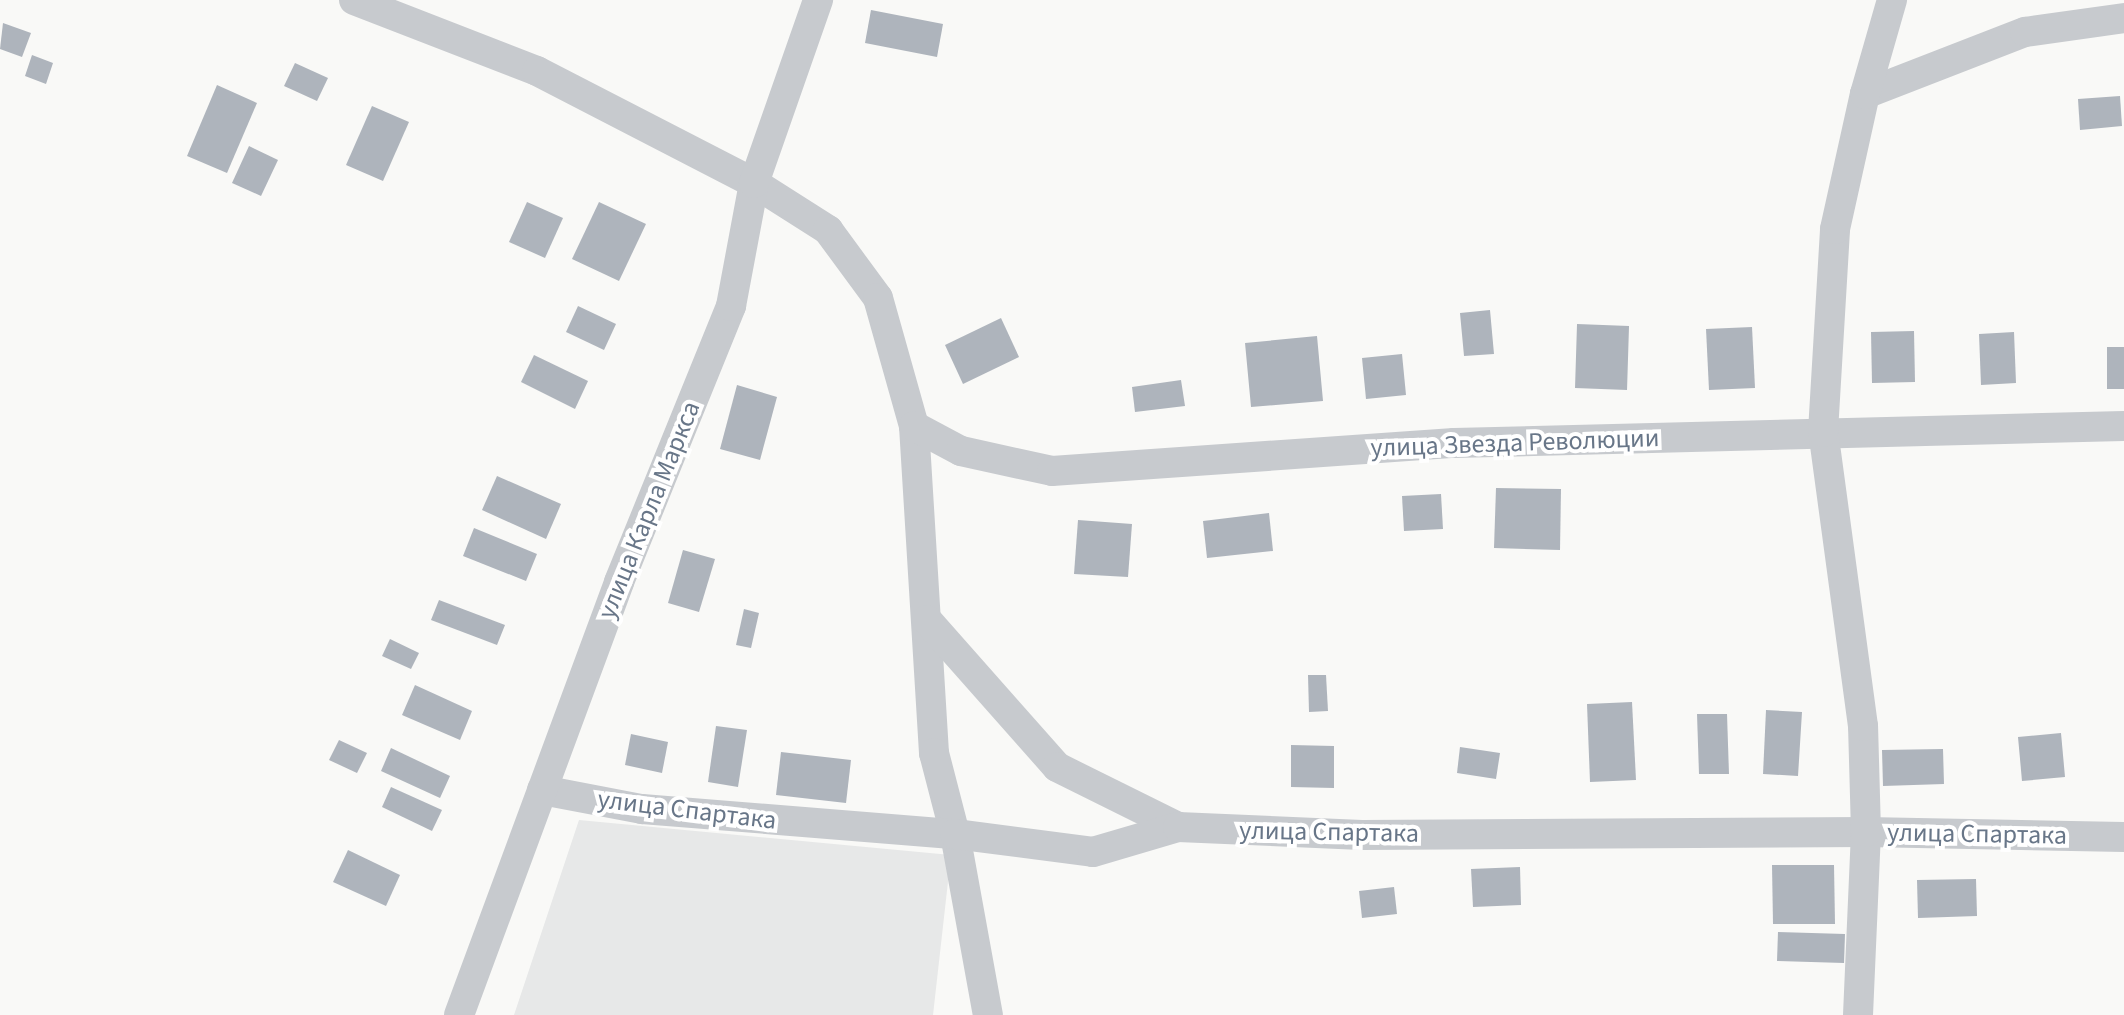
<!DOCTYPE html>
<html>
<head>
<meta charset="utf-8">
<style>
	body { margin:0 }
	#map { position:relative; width:2124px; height:1015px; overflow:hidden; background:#f9f9f7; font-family:"Source Sans 3",sans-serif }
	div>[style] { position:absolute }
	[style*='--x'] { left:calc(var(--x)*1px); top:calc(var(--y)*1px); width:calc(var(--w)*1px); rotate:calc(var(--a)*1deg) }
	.built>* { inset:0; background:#e7e8e8 }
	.building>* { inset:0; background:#aeb4bc }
	.minor>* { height:30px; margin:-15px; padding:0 15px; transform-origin:15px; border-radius:15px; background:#c7cace }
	span { translate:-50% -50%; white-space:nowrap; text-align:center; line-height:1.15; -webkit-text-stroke:8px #fff; paint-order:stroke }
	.street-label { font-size:26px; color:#687688 }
</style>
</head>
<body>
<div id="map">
	<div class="built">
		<div style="clip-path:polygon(579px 820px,951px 855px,933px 1015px,514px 1015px)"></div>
	</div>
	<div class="building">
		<div style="clip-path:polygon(871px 10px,943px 24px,937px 57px,865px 43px)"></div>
		<div style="clip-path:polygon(3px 23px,31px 33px,22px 57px,0 49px)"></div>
		<div style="clip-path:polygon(32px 55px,53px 63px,46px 84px,25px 76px)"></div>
		<div style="clip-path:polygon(295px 63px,328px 78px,317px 101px,284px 86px)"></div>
		<div style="clip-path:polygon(217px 85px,257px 103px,227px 173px,187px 156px)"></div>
		<div style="clip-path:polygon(2120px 96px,2122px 126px,2080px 130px,2078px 99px)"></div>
		<div style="clip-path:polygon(372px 106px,409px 122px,383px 181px,346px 165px)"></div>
		<div style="clip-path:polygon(249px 146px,278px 160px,261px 196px,232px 183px)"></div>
		<div style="clip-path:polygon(527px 202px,563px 218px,545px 258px,509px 242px)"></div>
		<div style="clip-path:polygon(599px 202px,646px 224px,619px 281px,572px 259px)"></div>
		<div style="clip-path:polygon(578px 306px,616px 324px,604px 350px,566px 332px)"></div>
		<div style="clip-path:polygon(1490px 310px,1494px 354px,1464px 356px,1460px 313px)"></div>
		<div style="clip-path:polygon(1001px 318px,1019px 357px,963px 384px,945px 345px)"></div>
		<div style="clip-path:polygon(1577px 324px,1629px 326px,1627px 390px,1575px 388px)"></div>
		<div style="clip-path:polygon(1752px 327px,1755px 388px,1709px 390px,1706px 329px)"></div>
		<div style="clip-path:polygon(1914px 331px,1915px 382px,1872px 383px,1871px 332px)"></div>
		<div style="clip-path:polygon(2014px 332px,2016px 383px,1981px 385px,1979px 334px)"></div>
		<div style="clip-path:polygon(1317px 336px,1323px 401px,1251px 407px,1245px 343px)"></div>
		<div style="clip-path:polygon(2107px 347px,2124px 347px,2124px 389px,2107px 389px)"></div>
		<div style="clip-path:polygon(1402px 354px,1406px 395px,1366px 399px,1362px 358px)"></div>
		<div style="clip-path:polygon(534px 355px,588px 381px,575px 409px,521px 382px)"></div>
		<div style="clip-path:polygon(1181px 380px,1185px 406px,1135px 412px,1132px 387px)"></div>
		<div style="clip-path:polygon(737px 385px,777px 397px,760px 460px,720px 449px)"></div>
		<div style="clip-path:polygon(497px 476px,561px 504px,546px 539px,482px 510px)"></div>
		<div style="clip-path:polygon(1496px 488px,1561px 489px,1560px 550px,1494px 548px)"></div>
		<div style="clip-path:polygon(1441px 494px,1443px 529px,1404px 531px,1402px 496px)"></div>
		<div style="clip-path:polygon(1269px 513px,1273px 551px,1207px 558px,1203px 521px)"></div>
		<div style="clip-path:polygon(1078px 520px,1132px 524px,1128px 577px,1074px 574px)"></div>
		<div style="clip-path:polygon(474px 528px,537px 554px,526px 581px,463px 556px)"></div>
		<div style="clip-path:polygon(683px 550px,715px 559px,699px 612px,668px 603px)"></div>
		<div style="clip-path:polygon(439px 600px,505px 625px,497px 645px,431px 620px)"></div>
		<div style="clip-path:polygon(744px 609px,759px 613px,751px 648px,736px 645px)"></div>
		<div style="clip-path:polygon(390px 639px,419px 653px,411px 669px,382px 656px)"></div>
		<div style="clip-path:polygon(1308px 675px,1326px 675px,1328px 711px,1309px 712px)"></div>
		<div style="clip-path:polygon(415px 685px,472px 711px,460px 740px,402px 715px)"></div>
		<div style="clip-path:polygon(1632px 702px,1636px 780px,1590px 782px,1587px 704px)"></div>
		<div style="clip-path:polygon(1766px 710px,1802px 712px,1798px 776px,1763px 774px)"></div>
		<div style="clip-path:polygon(1697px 714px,1727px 714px,1729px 774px,1699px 774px)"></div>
		<div style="clip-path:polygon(716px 726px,747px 730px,738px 787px,708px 782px)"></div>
		<div style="clip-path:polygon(2061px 733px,2065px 777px,2022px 781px,2018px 737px)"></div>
		<div style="clip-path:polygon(631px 734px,668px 742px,662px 773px,625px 765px)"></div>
		<div style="clip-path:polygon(339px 740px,367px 753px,357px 773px,329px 760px)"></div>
		<div style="clip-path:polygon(1291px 745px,1334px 746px,1334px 788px,1291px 787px)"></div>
		<div style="clip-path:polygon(1460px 747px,1500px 753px,1496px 779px,1457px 773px)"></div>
		<div style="clip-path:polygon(391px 748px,450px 776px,440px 798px,381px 771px)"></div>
		<div style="clip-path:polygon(1943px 749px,1944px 784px,1883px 786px,1882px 750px)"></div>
		<div style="clip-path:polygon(781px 752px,851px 760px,846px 803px,776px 795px)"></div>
		<div style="clip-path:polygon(391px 787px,442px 810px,432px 831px,382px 807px)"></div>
		<div style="clip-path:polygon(348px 850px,400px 875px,386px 906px,333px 882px)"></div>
		<div style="clip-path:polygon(1772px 865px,1834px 865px,1835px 924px,1773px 924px)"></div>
		<div style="clip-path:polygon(1520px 867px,1521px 905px,1473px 907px,1471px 869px)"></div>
		<div style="clip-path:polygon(1976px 879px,1977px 916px,1918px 918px,1917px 880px)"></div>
		<div style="clip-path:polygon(1394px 887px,1397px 914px,1362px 918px,1359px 891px)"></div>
		<div style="clip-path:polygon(1778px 932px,1845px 934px,1844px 963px,1777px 961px)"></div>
	</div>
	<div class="minor">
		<div style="--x:354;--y:0;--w:196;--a:21.2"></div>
		<div style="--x:537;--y:71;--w:244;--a:27.3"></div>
		<div style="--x:754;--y:183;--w:88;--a:32.4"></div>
		<div style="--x:828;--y:230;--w:84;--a:53.7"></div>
		<div style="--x:878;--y:298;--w:133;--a:74.3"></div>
		<div style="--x:914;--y:426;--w:328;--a:86.5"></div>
		<div style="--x:934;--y:753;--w:84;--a:75.5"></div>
		<div style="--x:955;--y:834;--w:184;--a:79.7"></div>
		<div style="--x:1865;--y:94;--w:172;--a:-21.2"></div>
		<div style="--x:2025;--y:32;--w:100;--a:-8"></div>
		<div style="--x:914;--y:426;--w:53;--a:28"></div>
		<div style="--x:961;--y:451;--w:93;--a:12.4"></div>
		<div style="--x:1052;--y:471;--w:403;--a:-4"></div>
		<div style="--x:1454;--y:443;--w:670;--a:-1.45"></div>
		<div style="--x:927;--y:620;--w:196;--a:48.5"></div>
		<div style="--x:1057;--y:767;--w:135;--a:26.4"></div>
		<div style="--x:542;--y:790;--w:102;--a:10.8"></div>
		<div style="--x:642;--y:809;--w:314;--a:4.6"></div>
		<div style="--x:955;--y:834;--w:139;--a:7.4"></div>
		<div style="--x:1093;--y:852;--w:89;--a:-16.4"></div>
		<div style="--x:1178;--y:827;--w:184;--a:2.5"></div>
		<div style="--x:1362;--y:835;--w:504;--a:-0.34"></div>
		<div style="--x:1866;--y:832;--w:258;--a:1.1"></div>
		<div style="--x:459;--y:1015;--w:462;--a:-69.7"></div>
		<div style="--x:619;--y:582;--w:298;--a:-67.9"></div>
		<div style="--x:731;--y:306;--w:125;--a:-79.4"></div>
		<div style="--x:754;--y:183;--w:194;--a:-70.7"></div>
		<div style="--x:1858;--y:1015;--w:183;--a:-87.5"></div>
		<div style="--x:1866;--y:832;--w:106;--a:-91.6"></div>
		<div style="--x:1863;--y:726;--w:297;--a:-97.7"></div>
		<div style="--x:1823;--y:432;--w:203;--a:-86.6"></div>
		<div style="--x:1835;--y:229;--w:138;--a:-77.5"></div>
		<div style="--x:1865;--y:94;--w:98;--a:-74"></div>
	</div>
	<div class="street-label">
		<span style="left:1515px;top:443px;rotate:-2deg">улица Звезда Революции</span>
		<span style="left:649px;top:510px;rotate:-68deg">улица Карла Маркса</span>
		<span style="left:687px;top:810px;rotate:7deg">улица Спартака</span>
		<span style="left:1329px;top:832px;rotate:1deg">улица Спартака</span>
		<span style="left:1977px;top:834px;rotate:1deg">улица Спартака</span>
	</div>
</div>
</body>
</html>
